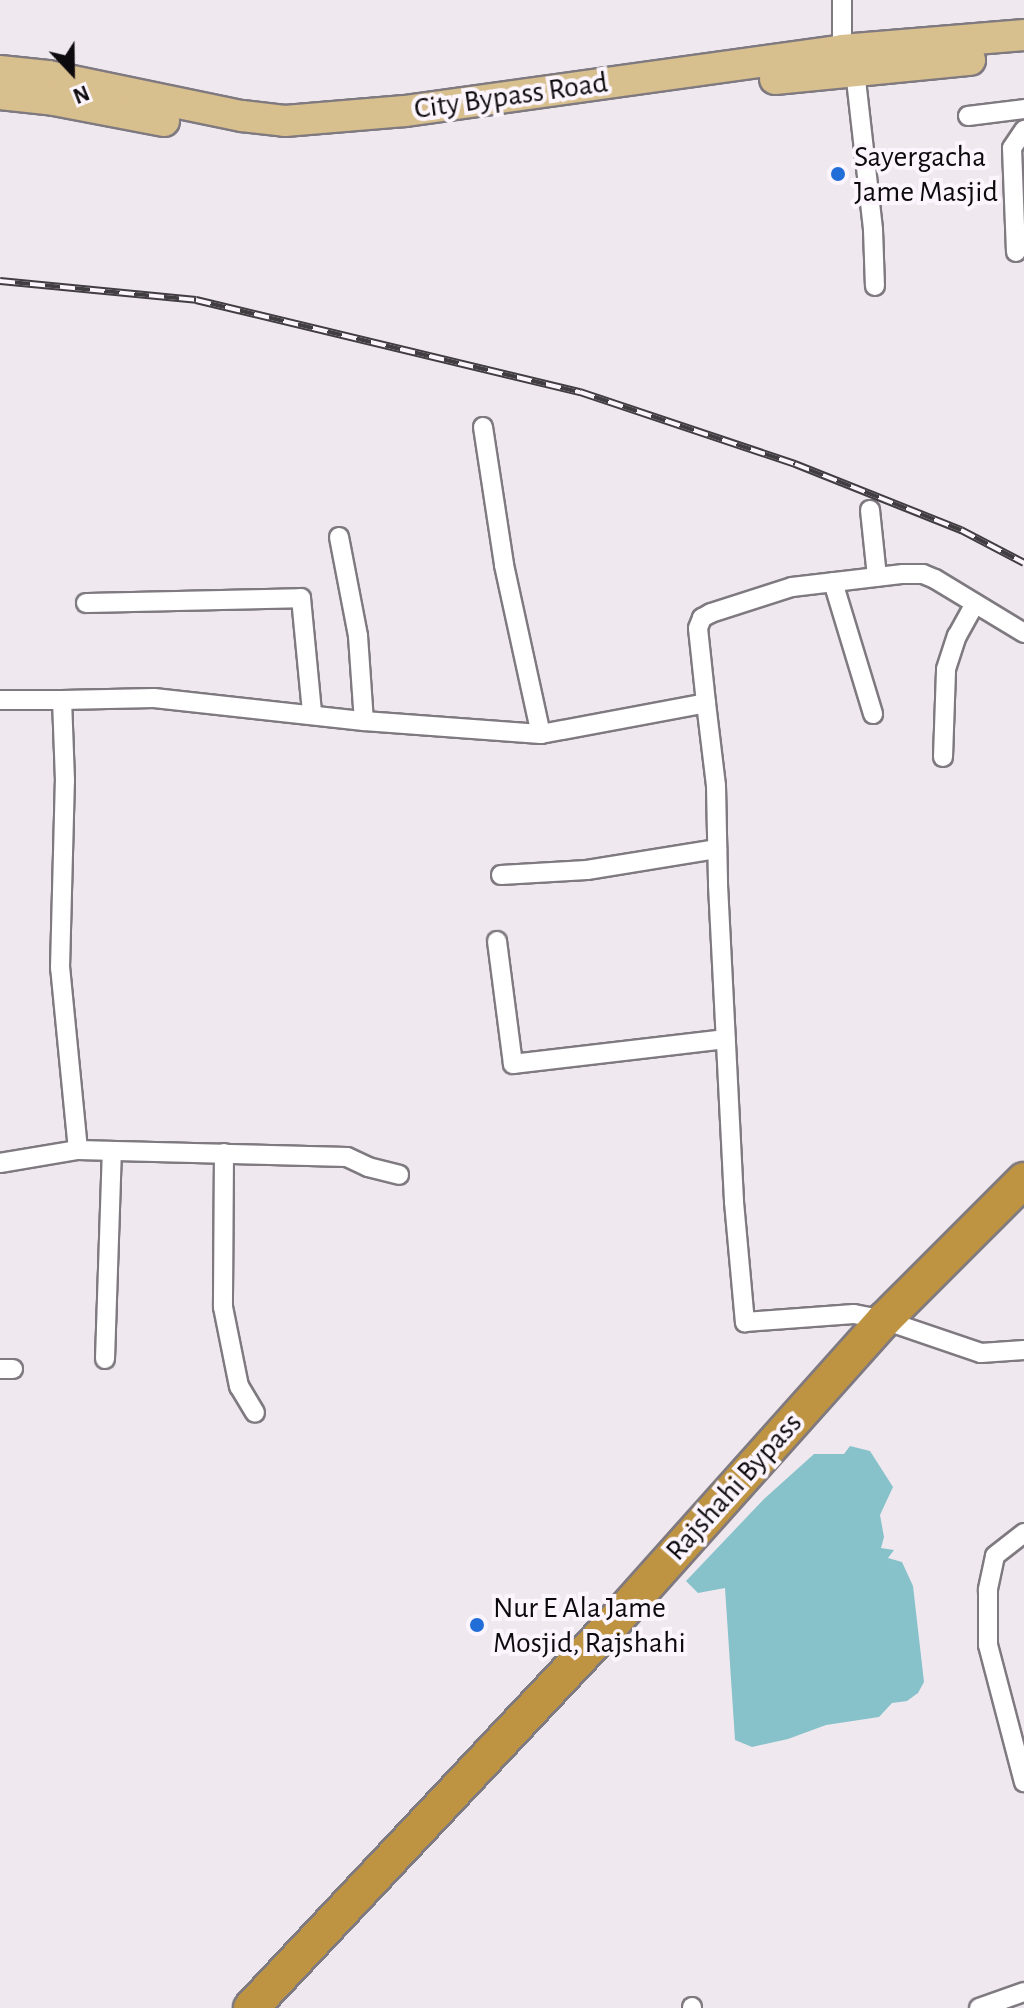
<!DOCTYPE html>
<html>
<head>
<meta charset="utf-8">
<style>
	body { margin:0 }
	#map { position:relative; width:1024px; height:2008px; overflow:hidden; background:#efe8ef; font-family:"Alegreya Sans",sans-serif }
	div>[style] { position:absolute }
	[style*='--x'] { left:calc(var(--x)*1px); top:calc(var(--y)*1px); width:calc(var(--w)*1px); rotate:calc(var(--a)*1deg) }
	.water>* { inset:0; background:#87c2cb }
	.roads { filter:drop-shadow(2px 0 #7f7980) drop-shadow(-2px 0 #7f7980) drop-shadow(0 2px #7f7980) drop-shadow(0 -2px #7f7980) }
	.street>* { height:18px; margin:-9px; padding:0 9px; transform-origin:9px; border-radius:9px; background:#fff }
	.primary>* { height:30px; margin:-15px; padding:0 15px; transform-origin:15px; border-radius:15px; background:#d8bf8e }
	.highway>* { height:34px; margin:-17px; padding:0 17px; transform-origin:17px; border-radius:17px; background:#be9442 }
	.rail>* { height:8px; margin-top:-4px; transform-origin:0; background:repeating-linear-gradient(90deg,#fcf5fd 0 15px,#413d41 0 30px); box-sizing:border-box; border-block:2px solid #413d41 }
	.dots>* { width:22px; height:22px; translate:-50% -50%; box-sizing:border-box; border:4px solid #fcf5fd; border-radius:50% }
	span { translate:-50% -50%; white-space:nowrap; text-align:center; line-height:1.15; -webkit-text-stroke:8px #fcf5fd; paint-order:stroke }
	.street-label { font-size:30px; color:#0d0a0d }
	.poi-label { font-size:30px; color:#0d0a0d }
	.left { translate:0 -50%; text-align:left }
	.north { position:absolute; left:32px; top:32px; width:80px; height:80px; -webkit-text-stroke:6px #fcf5fd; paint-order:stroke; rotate:158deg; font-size:22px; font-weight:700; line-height:32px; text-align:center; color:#0d0a0d }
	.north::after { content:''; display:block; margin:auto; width:28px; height:36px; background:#0d0a0d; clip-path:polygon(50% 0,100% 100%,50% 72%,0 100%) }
</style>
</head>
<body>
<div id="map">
	<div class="water">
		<div style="clip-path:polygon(850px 1446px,870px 1451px,893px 1487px,880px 1515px,884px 1537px,881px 1548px,894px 1550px,888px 1558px,902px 1562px,913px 1586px,924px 1682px,918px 1693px,907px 1701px,892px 1703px,879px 1717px,826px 1725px,788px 1739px,752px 1747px,735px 1740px,725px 1588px,698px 1593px,686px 1581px,764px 1499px,814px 1454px,844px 1454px)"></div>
	</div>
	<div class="roads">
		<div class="street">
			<div style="--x:842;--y:50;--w:50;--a:-90"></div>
			<div style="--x:855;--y:71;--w:160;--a:83.5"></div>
			<div style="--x:873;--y:230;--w:56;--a:88"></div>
			<div style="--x:968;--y:116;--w:56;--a:-7.1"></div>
			<div style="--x:1016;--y:252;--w:104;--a:-92.2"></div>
			<div style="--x:1012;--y:148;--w:22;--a:-56"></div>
			<div style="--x:483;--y:427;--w:140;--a:81.3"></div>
			<div style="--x:504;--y:565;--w:173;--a:77.7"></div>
			<div style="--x:870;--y:510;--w:67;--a:84"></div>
			<div style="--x:339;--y:537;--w:101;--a:79.1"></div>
			<div style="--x:358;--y:636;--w:85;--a:86"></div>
			<div style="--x:833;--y:582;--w:138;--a:73.1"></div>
			<div style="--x:86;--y:603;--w:215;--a:-1.3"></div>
			<div style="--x:301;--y:598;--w:116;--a:84.5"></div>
			<div style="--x:0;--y:700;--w:62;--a:0"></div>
			<div style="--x:706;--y:703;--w:84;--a:83.1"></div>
			<div style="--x:716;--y:786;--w:99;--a:88.8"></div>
			<div style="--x:718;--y:885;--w:317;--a:87.1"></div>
			<div style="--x:734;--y:1202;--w:121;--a:84.8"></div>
			<div style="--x:745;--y:1322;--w:109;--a:-4.2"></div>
			<div style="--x:854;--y:1314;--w:31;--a:11"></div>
			<div style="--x:884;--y:1320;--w:102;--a:18.8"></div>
			<div style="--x:981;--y:1353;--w:43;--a:-4"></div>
			<div style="--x:943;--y:757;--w:88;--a:-88"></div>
			<div style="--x:946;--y:669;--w:35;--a:-72"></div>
			<div style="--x:957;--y:636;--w:37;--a:-61"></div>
			<div style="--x:501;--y:875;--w:86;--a:-3.3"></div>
			<div style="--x:587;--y:870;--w:132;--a:-9.2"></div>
			<div style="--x:497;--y:941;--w:124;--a:82.6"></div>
			<div style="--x:513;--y:1064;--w:214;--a:-6.7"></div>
			<div style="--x:78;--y:1150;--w:269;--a:1.5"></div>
			<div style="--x:347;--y:1157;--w:23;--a:25"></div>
			<div style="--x:368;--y:1167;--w:32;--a:14"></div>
			<div style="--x:224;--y:1153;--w:154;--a:90.4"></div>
			<div style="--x:223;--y:1307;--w:81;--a:78.6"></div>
			<div style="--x:239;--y:1386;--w:31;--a:59"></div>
			<div style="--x:0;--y:1163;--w:79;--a:-9.5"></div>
			<div style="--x:78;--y:1150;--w:183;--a:-95.6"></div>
			<div style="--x:60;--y:968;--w:187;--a:-88.5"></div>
			<div style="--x:65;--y:781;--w:81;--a:-92.1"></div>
			<div style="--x:62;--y:700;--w:92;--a:-1.2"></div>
			<div style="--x:154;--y:698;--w:211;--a:6.3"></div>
			<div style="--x:364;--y:721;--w:177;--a:4.2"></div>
			<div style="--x:541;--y:734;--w:168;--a:-10.6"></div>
			<div style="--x:706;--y:703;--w:75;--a:-96.1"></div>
			<div style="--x:698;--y:628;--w:11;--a:-68"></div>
			<div style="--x:702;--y:618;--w:10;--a:-29"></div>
			<div style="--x:711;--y:613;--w:85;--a:-17.8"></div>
			<div style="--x:792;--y:587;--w:112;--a:-6.7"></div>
			<div style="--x:903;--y:574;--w:20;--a:0"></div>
			<div style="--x:923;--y:574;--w:13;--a:23"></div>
			<div style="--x:935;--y:579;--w:104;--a:31.2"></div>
			<div style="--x:105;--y:1359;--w:206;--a:-88.1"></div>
			<div style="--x:0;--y:1369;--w:13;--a:0"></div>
			<div style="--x:1024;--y:1533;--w:37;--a:142"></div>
			<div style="--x:995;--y:1556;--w:35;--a:102"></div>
			<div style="--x:988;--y:1590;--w:55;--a:90"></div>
			<div style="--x:988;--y:1645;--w:142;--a:75.3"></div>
			<div style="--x:692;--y:2007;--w:1;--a:90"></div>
			<div style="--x:979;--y:2008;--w:48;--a:-19.6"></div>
		</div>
		<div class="primary">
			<div style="--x:0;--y:71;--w:48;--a:5.9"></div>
			<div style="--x:48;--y:76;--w:198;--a:11.7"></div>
			<div style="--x:242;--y:116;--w:43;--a:6.6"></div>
			<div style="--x:285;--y:121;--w:120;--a:-4.8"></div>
			<div style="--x:405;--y:111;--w:441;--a:-7.9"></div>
			<div style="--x:842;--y:50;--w:183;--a:-4.7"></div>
			<div style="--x:775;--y:79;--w:196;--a:-5.6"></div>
			<div style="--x:0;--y:94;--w:54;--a:6.3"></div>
			<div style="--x:54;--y:100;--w:112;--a:10.8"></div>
		</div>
		<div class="highway">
			<div style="--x:251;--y:2008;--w:528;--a:-46.76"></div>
			<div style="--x:613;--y:1623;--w:407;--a:-48.2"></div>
			<div style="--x:884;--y:1320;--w:198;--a:-45"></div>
		</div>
	</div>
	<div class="rail">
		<div style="--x:0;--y:281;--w:197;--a:5.5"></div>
		<div style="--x:196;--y:300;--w:395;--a:13.5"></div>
		<div style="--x:580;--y:392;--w:227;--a:18.5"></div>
		<div style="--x:795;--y:464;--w:179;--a:21.7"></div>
		<div style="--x:961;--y:530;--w:71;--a:27.6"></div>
	</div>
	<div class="dots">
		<div style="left:838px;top:174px;background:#226ed9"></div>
		<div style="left:477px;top:1625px;background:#226ed9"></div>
	</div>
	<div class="street-label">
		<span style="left:511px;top:96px;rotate:-8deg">City Bypass Road</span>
		<span style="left:734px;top:1487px;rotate:-48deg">Rajshahi Bypass</span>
	</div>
	<div class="poi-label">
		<span class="left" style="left:854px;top:174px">Sayergacha<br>Jame Masjid</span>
		<span class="left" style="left:493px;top:1625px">Nur E Ala Jame<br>Mosjid, Rajshahi</span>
	</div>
	<div class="north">N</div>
</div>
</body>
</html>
